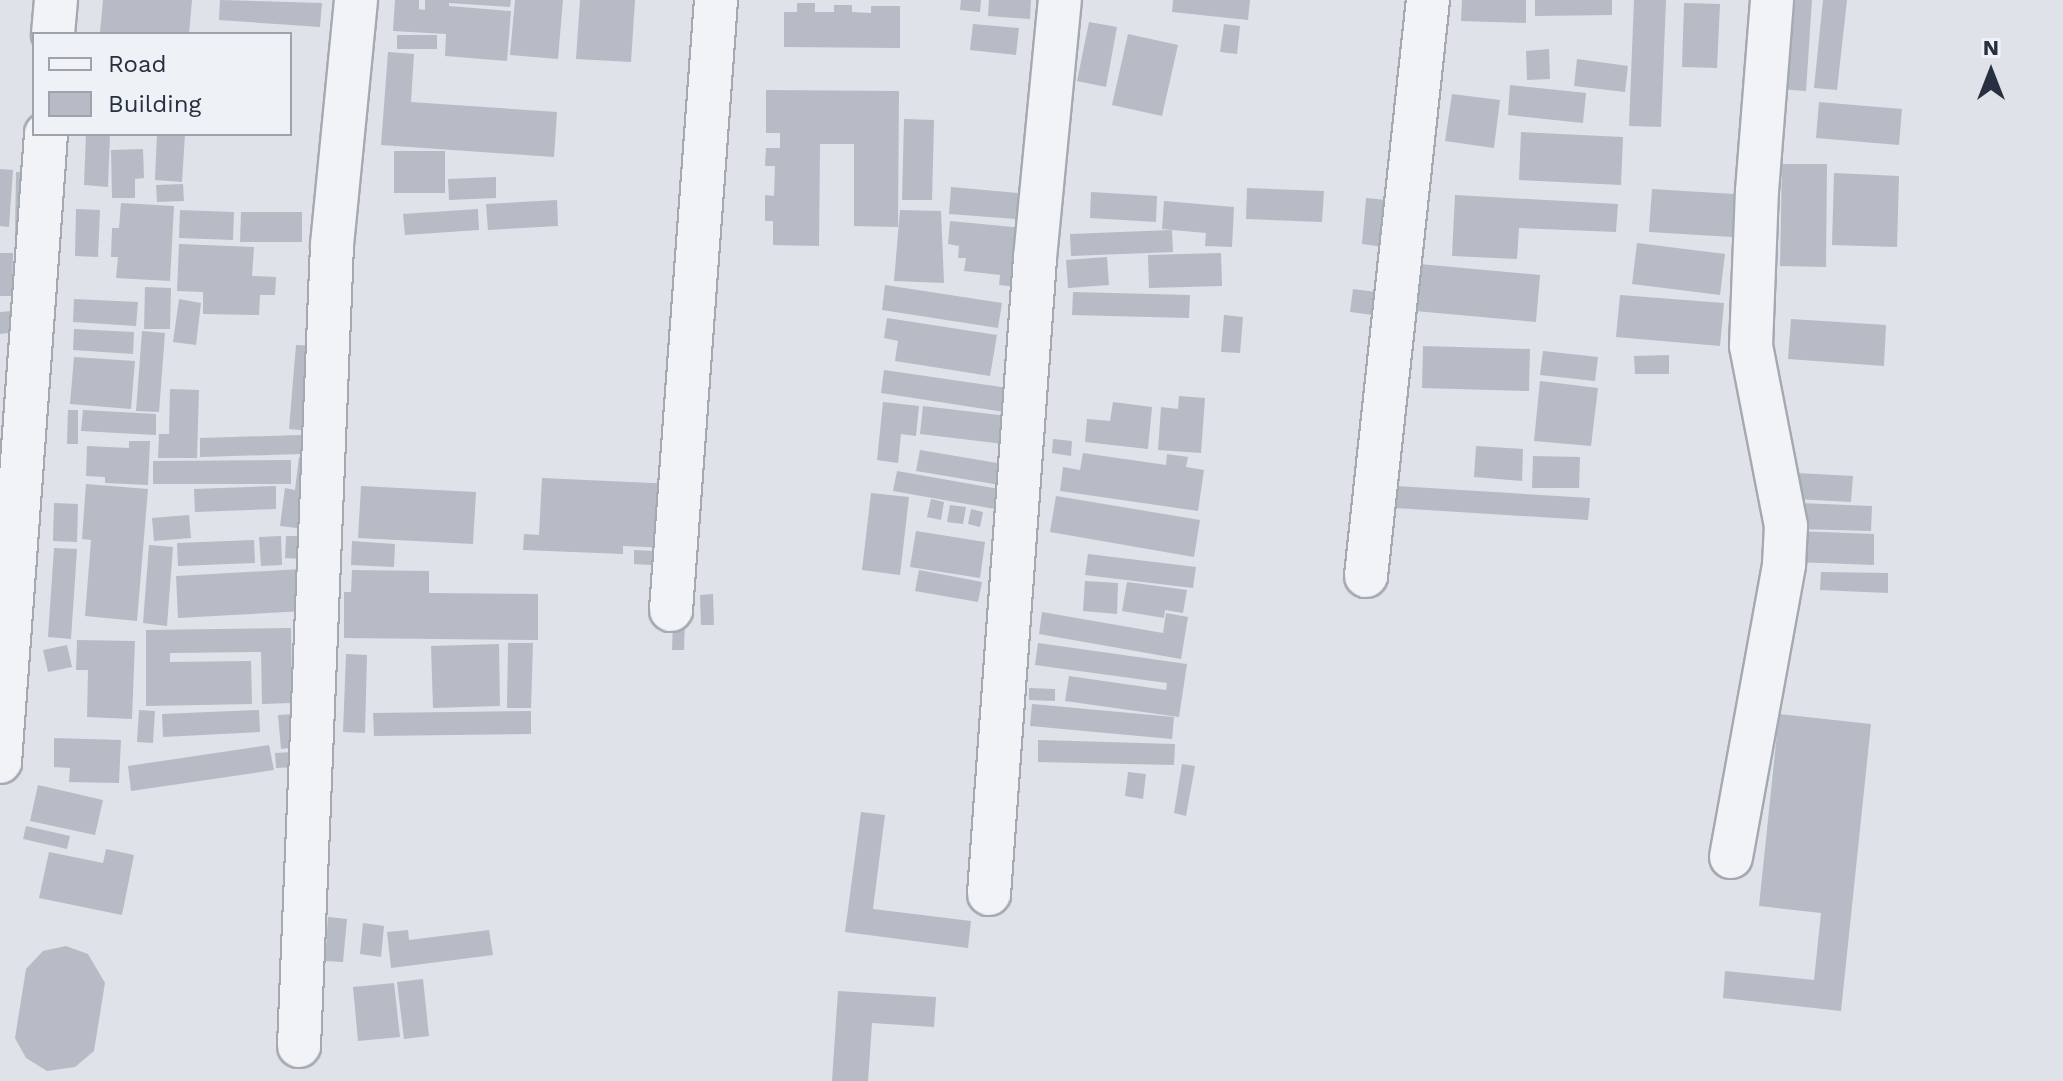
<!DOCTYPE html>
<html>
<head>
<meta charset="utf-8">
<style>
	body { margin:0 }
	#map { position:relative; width:2063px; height:1081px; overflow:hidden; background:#dfe2e8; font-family:"Work Sans",sans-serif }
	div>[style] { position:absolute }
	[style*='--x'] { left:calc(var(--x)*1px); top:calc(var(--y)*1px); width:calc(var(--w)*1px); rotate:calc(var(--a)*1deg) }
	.building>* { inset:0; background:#b6bbc5 }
	.roads { filter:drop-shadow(2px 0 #a4a9b2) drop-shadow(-2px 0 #a4a9b2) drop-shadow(0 2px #a4a9b2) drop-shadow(0 -2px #a4a9b2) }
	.minor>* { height:42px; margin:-21px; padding:0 21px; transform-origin:21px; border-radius:21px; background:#f1f3f7 }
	span { translate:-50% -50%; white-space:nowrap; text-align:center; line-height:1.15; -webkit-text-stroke:8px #eef1f6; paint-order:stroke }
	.legend { position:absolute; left:32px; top:32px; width:260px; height:104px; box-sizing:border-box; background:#eef1f6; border:2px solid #9ea3ad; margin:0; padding:10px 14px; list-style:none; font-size:24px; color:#272f40 }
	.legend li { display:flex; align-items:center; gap:16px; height:40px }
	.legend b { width:40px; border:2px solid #9ea3ad }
	.north { position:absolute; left:1951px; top:32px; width:80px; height:80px; -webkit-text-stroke:6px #eef1f6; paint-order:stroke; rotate:0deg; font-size:22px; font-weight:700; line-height:32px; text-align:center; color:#272f40 }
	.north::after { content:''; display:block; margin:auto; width:28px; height:36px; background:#272f40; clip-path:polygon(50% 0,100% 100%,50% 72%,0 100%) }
</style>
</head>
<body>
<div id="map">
	<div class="building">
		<div style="clip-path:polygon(103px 0,192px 0,189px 34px,100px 32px)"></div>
		<div style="clip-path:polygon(220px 0,322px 3px,320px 27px,219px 20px)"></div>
		<div style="clip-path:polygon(395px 0,419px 0,419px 9px,425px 10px,425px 0,511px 0,510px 7px,449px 3px,449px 6px,511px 11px,507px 61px,445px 56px,446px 34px,393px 31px)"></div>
		<div style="clip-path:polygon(515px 0,563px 0,558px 59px,510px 55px)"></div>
		<div style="clip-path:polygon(580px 0,635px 0,631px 62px,576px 59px)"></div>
		<div style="clip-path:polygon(961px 0,981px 0,980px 12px,960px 10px)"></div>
		<div style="clip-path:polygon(989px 0,1031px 0,1030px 19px,988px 16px)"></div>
		<div style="clip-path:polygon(1173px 0,1250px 0,1248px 20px,1172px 12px)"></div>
		<div style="clip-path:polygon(1462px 0,1526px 0,1526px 23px,1461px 21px)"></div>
		<div style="clip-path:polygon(1535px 0,1612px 0,1612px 15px,1535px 16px)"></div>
		<div style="clip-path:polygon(1634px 0,1666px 0,1661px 127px,1629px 126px)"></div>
		<div style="clip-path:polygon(1784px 0,1812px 0,1806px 91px,1778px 89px)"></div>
		<div style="clip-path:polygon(1823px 0,1847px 0,1837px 90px,1814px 88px)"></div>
		<div style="clip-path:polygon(797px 3px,815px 3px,815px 12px,834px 12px,834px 5px,852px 5px,852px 12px,871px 13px,871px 6px,900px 6px,900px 48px,784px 47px,784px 12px,797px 12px)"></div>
		<div style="clip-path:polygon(1684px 3px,1720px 4px,1717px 68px,1682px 67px)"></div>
		<div style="clip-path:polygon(1089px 22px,1117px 27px,1106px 87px,1077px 81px)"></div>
		<div style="clip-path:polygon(973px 24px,1019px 28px,1016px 55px,970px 50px)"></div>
		<div style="clip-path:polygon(1224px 24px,1240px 26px,1237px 54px,1220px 52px)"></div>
		<div style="clip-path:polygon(1128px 34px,1178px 45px,1162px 116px,1112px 105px)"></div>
		<div style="clip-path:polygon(397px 35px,437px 35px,437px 49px,397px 49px)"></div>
		<div style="clip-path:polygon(1549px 49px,1550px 79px,1527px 80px,1526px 51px)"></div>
		<div style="clip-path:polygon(388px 52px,414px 54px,411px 102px,557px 112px,554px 157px,381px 145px)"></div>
		<div style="clip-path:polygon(1577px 59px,1628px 66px,1625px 92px,1574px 86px)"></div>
		<div style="clip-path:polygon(1510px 85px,1586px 93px,1583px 123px,1508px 115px)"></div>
		<div style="clip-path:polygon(766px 90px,899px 91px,898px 227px,854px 226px,854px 144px,820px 144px,819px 246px,773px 245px,773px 221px,765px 221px,765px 195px,774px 196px,775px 166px,765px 166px,766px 148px,780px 148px,780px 133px,766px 133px)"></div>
		<div style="clip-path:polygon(1452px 94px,1500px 100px,1494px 148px,1445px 141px)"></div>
		<div style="clip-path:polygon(1819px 102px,1902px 109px,1899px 145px,1816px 138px)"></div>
		<div style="clip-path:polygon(904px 119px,934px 120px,932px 200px,902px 200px)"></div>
		<div style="clip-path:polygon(1521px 132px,1623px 137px,1621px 185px,1519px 180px)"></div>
		<div style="clip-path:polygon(86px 134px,110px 134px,108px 187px,84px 185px)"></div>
		<div style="clip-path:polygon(157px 134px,185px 134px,182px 182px,155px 180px)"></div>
		<div style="clip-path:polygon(143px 149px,144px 178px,135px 179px,135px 198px,112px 198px,111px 150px)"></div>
		<div style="clip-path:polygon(394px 151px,445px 151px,445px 193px,394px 193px)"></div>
		<div style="clip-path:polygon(1782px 164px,1827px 164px,1826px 267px,1780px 266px)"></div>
		<div style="clip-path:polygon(0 169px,13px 170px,9px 227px,0 226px)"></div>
		<div style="clip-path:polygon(16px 172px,37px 172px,36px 237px,15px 236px)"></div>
		<div style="clip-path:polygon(1834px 173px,1899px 176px,1897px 247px,1832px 245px)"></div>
		<div style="clip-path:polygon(496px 177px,496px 198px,449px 200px,448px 179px)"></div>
		<div style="clip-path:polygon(183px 184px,184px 201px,157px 202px,156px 185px)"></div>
		<div style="clip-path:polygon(951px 187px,1018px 193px,1016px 219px,949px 214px)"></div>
		<div style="clip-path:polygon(1247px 188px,1324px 191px,1322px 222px,1246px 219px)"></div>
		<div style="clip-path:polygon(1652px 189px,1734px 194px,1732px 237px,1649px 232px)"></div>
		<div style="clip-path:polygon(1091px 192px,1157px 196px,1156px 222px,1090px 218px)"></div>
		<div style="clip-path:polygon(1455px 195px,1618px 204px,1616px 232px,1519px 228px,1517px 259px,1452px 256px)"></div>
		<div style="clip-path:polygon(1366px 198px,1397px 201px,1391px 248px,1362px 244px)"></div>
		<div style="clip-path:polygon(557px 200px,558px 226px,488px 230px,486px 204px)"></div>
		<div style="clip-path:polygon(1164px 201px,1234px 207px,1232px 247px,1205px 246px,1206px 233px,1162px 229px)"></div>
		<div style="clip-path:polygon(121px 203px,174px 206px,170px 281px,116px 278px,118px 257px,111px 257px,112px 228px,119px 228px)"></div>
		<div style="clip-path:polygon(76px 209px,100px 210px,98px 257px,75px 256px)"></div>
		<div style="clip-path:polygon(478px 209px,479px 230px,405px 235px,403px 214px)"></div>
		<div style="clip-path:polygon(180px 210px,234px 212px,233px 240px,179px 238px)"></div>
		<div style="clip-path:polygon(900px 210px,941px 211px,944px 283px,894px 281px)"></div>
		<div style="clip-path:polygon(241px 212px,302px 212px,302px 242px,240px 242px)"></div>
		<div style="clip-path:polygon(950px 221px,1035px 229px,1028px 288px,999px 285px,1000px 275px,964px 271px,966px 258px,958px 258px,959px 246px,948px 244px)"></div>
		<div style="clip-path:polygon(1172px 230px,1173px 252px,1071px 256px,1070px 234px)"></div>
		<div style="clip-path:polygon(1637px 243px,1725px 254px,1720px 295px,1632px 284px)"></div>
		<div style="clip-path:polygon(179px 244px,254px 247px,252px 276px,276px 277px,275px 295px,260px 295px,259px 315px,203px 314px,203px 292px,177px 291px)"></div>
		<div style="clip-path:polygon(0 253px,13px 253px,12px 296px,0 296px)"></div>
		<div style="clip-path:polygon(1221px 253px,1222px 286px,1149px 288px,1148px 255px)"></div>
		<div style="clip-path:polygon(1107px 257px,1109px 285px,1068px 288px,1066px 260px)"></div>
		<div style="clip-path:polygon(1420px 264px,1540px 275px,1536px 322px,1415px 311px)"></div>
		<div style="clip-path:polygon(885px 285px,1002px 303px,998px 328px,882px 310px)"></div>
		<div style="clip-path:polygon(145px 287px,171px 288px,170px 329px,144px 329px)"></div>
		<div style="clip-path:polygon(1353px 289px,1376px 292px,1373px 315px,1350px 312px)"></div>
		<div style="clip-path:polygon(1073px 292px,1190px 295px,1189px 318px,1072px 315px)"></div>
		<div style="clip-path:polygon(1620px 295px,1724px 303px,1720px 346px,1616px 337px)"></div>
		<div style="clip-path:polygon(74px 299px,138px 302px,136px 326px,73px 322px)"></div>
		<div style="clip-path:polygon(179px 299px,201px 303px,196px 345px,173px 342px)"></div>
		<div style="clip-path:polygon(23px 310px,26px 331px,0 334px,0 312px)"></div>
		<div style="clip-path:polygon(1224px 315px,1243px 317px,1240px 353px,1221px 352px)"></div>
		<div style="clip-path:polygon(887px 318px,997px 335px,990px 376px,895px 361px,898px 341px,884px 338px)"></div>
		<div style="clip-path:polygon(1791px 319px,1886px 325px,1884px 366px,1788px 359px)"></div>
		<div style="clip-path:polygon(74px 329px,134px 332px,133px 354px,73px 350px)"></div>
		<div style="clip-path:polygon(142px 331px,165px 333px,159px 412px,136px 411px)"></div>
		<div style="clip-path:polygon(296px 345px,320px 346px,313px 431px,289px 429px)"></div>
		<div style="clip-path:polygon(1423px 346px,1530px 349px,1529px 391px,1422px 388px)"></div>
		<div style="clip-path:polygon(1543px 351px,1598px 357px,1595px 381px,1540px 375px)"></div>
		<div style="clip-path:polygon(1669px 355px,1669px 374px,1635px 374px,1634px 356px)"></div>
		<div style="clip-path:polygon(74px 357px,135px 361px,131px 409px,70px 404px)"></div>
		<div style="clip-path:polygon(884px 370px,1015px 389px,1011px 413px,881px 393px)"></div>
		<div style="clip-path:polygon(1540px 381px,1598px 388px,1591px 446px,1534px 441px)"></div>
		<div style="clip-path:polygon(170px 389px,199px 390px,197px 458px,158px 458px,159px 434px,169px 434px)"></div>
		<div style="clip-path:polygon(1179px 396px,1205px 398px,1201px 453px,1158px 450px,1161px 407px,1178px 409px)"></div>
		<div style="clip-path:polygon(883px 402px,919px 406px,916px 436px,901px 434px,898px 463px,877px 460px)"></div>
		<div style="clip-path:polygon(1113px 402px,1152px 407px,1148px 449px,1085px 442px,1087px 419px,1110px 421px)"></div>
		<div style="clip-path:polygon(923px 406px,1008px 416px,1004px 444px,920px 434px)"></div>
		<div style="clip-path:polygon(68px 410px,78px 410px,78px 444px,67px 444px)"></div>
		<div style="clip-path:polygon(83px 410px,156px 414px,156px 435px,81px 431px)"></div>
		<div style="clip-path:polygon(301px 435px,302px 454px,200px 457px,200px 438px)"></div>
		<div style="clip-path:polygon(1053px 439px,1072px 441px,1071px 456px,1052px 453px)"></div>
		<div style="clip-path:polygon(129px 441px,150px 441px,148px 485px,105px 483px,105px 477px,86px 476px,87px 446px,129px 448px)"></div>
		<div style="clip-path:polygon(1476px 446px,1523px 449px,1522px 481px,1474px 477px)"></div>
		<div style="clip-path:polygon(920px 450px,1003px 464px,1000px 485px,916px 471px)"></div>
		<div style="clip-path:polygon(1083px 453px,1166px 465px,1167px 454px,1188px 457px,1186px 467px,1204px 470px,1198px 511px,1060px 491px,1063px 467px,1080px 470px)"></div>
		<div style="clip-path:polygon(1533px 456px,1580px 457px,1579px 488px,1532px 488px)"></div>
		<div style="clip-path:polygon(299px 457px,312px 458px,305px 529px,280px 526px,285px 488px,295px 490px)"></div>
		<div style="clip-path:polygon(291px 460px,291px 484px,153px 484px,153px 461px)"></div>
		<div style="clip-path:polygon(897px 471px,1016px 492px,1012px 512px,893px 491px)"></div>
		<div style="clip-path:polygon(1796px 473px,1853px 476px,1851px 502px,1795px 499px)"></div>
		<div style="clip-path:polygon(542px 478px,674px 484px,671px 548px,623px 546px,623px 554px,523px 550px,524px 534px,539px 535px)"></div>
		<div style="clip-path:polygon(86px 484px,148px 489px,137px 621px,85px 616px,91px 540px,82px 539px)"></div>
		<div style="clip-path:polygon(276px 486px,276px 509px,195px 512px,194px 489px)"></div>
		<div style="clip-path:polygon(361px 486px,476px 492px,473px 544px,358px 538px)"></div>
		<div style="clip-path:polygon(1397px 486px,1590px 498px,1588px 520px,1395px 508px)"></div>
		<div style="clip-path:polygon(871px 493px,909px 497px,900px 575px,862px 570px)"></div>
		<div style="clip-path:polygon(1056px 496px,1200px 520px,1194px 557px,1050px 532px)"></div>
		<div style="clip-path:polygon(931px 499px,944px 502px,941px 520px,927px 517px)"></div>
		<div style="clip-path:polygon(54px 503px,78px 504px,77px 542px,53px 541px)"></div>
		<div style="clip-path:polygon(1799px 503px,1872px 506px,1871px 531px,1798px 529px)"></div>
		<div style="clip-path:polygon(950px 505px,966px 507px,963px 524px,947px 522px)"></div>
		<div style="clip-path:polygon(971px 509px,983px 512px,980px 527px,968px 524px)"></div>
		<div style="clip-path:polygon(189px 515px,191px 538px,154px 541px,152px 518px)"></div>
		<div style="clip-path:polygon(916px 531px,985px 542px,980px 578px,910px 567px)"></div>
		<div style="clip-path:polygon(1795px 531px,1874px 534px,1874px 565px,1794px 562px)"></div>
		<div style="clip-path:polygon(281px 536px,282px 565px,261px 566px,259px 537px)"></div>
		<div style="clip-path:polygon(286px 536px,303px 536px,303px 559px,285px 558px)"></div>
		<div style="clip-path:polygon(254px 540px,255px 563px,178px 566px,177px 543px)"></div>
		<div style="clip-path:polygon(352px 541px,395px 544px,394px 567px,351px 565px)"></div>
		<div style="clip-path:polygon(149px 545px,173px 547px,167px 626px,143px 623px)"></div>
		<div style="clip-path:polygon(54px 548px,77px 549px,71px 639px,48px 637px)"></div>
		<div style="clip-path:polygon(634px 550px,670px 552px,669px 566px,634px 564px)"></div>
		<div style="clip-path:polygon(1088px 554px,1196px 567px,1193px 588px,1085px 575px)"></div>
		<div style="clip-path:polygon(302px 569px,304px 611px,178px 618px,176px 576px)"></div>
		<div style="clip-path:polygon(352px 570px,429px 571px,429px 593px,538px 594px,538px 640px,344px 638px,344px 592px,351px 592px)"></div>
		<div style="clip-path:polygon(919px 570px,982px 582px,978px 602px,915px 591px)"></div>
		<div style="clip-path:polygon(1821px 572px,1888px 573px,1888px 593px,1820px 590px)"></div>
		<div style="clip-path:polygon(1085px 581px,1118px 583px,1117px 614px,1083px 611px)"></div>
		<div style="clip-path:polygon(1127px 582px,1187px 590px,1183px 613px,1165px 610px,1164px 618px,1122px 611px)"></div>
		<div style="clip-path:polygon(713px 594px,714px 625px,701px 625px,700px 595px)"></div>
		<div style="clip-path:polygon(1042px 612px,1163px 633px,1166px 613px,1188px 617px,1181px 659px,1039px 634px)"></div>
		<div style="clip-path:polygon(673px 620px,685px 620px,684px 650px,672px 650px)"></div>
		<div style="clip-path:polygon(291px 628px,292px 703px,262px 704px,261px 652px,170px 653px,170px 662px,251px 661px,252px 704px,146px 706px,146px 630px)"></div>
		<div style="clip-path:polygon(77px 640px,135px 641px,132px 719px,87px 717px,88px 670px,76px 670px)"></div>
		<div style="clip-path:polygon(508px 643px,533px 643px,531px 708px,507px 708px)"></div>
		<div style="clip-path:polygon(1038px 643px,1187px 664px,1179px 717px,1065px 701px,1069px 676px,1166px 690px,1167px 683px,1035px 665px)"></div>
		<div style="clip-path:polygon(499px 644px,500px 706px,433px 708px,431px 646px)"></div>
		<div style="clip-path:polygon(67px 645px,72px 667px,48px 672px,43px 650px)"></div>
		<div style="clip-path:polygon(346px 654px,367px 655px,365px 733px,343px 732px)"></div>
		<div style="clip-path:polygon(1029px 688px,1055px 689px,1055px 701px,1029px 700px)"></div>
		<div style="clip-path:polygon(1032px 704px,1174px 717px,1172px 739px,1030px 726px)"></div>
		<div style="clip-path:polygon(139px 710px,155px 711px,153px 743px,137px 742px)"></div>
		<div style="clip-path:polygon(259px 710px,260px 732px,163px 737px,162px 714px)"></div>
		<div style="clip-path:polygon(531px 711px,531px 734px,374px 736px,373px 713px)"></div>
		<div style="clip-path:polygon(295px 714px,297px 747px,281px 749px,278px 715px)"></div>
		<div style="clip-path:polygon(1779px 714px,1871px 724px,1841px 1011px,1723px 998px,1725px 971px,1814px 980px,1821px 913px,1759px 906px)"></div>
		<div style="clip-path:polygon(54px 738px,121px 740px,119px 783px,69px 782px,70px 768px,54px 767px)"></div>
		<div style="clip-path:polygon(1038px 740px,1175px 744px,1174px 765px,1038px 762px)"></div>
		<div style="clip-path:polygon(269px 745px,274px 770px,131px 791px,128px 766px)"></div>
		<div style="clip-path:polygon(295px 752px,296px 767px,276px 768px,275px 753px)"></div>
		<div style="clip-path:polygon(1182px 764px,1195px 766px,1186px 816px,1174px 813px)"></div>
		<div style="clip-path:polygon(1128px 772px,1146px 774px,1143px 799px,1125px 796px)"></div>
		<div style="clip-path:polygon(38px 785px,103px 800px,95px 835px,30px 821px)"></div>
		<div style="clip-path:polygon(861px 812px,885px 815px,873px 909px,971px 921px,968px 948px,845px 932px)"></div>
		<div style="clip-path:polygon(26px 826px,70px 836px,67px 849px,23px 839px)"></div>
		<div style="clip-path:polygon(106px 849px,134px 855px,122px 915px,39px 898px,49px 852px,103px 863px)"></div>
		<div style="clip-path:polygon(328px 917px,347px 919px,343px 962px,325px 961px)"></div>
		<div style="clip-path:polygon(363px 923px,384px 926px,381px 957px,360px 954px)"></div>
		<div style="clip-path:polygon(408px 930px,409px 940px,489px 930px,493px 955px,391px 968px,387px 932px)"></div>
		<div style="clip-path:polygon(66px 946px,88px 954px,105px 983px,94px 1051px,75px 1067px,47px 1071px,26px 1058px,15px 1038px,26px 969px,43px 951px)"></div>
		<div style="clip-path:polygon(423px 979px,429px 1036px,404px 1039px,397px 982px)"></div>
		<div style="clip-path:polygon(394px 983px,400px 1037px,358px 1041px,353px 987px)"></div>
		<div style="clip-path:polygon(838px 991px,936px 997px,934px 1027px,872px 1023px,868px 1081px,832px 1081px)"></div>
	</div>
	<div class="roads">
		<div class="minor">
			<div style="--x:53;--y:34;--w:34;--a:-85"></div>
			<div style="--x:1366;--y:576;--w:579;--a:-83.86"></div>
			<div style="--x:671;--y:610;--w:612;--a:-85.78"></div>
			<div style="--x:0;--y:762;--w:630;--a:-85.81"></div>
			<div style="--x:1731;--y:857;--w:298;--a:-79.7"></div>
			<div style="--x:1784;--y:564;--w:38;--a:-87"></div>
			<div style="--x:1786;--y:526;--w:183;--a:-101"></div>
			<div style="--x:1751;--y:346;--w:155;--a:-87.8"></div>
			<div style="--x:1757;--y:191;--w:192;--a:-85.5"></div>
			<div style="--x:989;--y:894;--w:638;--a:-85.86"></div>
			<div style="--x:1035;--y:258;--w:259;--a:-84.5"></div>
			<div style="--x:299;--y:1046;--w:802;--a:-87.64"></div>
			<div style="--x:332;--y:245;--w:246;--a:-84.4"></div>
		</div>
	</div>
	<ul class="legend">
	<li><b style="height:10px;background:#f1f3f7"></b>Road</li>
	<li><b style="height:22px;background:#b6bbc5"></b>Building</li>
	</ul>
	<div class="north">N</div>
</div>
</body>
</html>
